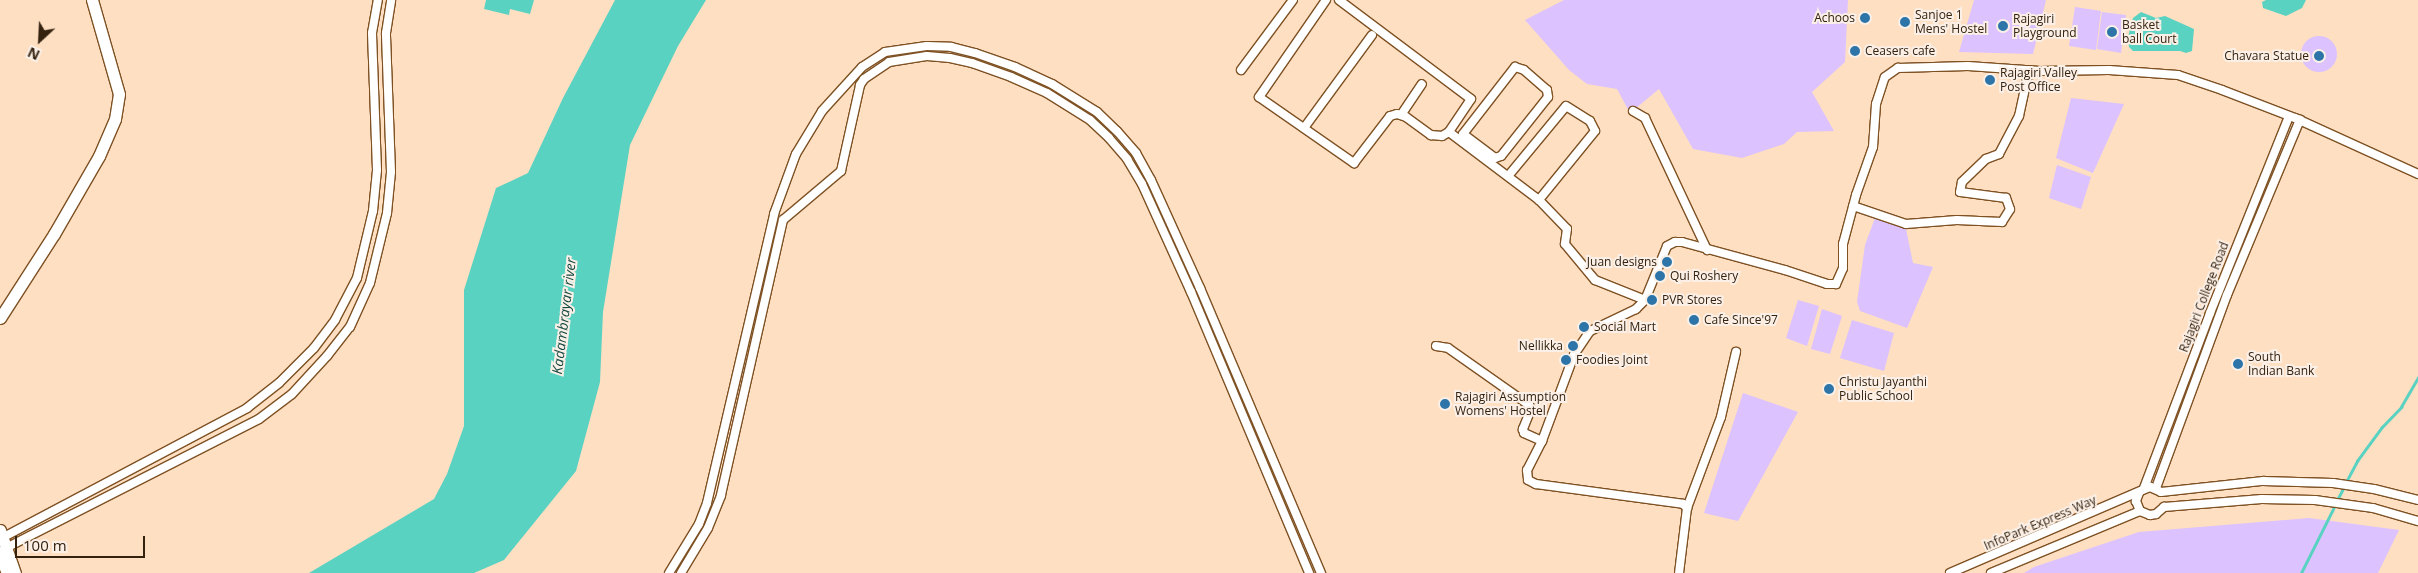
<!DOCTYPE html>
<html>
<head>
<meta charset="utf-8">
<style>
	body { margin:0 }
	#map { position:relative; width:2418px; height:573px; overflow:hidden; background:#fedfc2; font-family:"Open Sans",sans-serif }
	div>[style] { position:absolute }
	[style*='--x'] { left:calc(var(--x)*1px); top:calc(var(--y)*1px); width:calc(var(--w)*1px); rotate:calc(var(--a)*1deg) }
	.green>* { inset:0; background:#dcc2ff }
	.round { border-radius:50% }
	.water>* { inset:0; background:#5ad2c2 }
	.stream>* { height:2.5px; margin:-1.25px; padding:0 1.25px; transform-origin:1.25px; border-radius:1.25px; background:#5ad2c2 }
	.roads { filter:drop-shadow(1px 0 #7e5123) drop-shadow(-1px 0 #7e5123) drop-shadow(0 1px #7e5123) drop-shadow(0 -1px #7e5123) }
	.street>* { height:8px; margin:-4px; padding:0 4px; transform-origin:4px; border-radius:4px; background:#fff }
	.secondary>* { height:11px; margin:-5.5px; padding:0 5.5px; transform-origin:5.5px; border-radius:5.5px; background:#fff }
	.dots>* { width:14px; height:14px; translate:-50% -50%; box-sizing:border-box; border:2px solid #fbf0e7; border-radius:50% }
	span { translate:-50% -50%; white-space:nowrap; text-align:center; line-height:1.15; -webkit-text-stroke:4px #fbf0e7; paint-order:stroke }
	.poi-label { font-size:12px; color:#34210e }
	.left { translate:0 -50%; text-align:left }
	.right { translate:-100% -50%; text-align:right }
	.street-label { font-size:12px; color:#34210e }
	.water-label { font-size:14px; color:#144942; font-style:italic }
	.north { position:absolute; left:15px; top:15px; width:50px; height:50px; -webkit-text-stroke:4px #fbf0e7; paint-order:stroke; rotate:205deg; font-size:14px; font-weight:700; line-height:20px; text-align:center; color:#34210e }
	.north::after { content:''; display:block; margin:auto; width:18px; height:22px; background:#34210e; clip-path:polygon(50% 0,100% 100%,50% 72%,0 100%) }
	.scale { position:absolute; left:15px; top:536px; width:130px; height:22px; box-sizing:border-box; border:2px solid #34210e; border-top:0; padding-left:6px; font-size:15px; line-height:18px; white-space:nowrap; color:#34210e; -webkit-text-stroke:4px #fbf0e7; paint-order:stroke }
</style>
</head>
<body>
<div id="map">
	<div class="green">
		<div style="clip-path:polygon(1564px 0,1848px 0,1845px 62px,1812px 92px,1834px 131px,1797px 132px,1784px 144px,1742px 158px,1693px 149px,1659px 89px,1630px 113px,1617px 89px,1587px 84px,1569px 70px,1525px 20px)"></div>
		<div style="clip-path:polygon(1974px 0,2046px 0,2033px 54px,1959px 52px)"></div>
		<div style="clip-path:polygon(2075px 7px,2101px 11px,2096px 50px,2069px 46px)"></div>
		<div style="clip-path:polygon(2102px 12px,2126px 15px,2121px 53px,2097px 49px)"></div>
		<div class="round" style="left:2301px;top:36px;width:36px;height:36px"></div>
		<div style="clip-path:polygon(2071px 98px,2124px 104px,2093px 173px,2056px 158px)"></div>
		<div style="clip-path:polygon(2057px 165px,2091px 177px,2081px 209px,2049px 198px)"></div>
		<div style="clip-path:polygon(1875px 218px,1906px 229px,1913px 263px,1933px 267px,1907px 328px,1860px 311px,1857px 302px,1865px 245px)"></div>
		<div style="clip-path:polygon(1798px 300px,1819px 306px,1807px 346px,1786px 338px)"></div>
		<div style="clip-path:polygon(1822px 309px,1842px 316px,1830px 354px,1811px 349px)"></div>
		<div style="clip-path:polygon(1852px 320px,1894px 333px,1884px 371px,1840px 358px)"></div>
		<div style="clip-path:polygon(1743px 393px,1798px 412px,1738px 521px,1704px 513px)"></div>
		<div style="clip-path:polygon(2309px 518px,2399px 530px,2378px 573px,2024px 573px,2034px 567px,2139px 532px)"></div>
	</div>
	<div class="water">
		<div style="clip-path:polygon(486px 0,534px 0,530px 14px,510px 9px,509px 15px,484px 9px)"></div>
		<div style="clip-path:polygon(615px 0,706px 0,678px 46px,630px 145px,603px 312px,600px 382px,576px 471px,504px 560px,474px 573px,309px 573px,434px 499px,447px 474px,464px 426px,464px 290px,496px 188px,528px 173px,563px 98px)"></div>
		<div style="clip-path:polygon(2266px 0,2306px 0,2302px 8px,2286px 16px,2263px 8px,2262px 2px)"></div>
		<div style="clip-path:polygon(2141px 12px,2156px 18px,2165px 16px,2194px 29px,2192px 51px,2186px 53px,2180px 51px,2133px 51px,2129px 47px,2128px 37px,2133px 18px)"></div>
	</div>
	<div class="stream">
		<div style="--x:2346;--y:482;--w:24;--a:-62"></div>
		<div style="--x:2357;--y:461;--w:42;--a:-53.7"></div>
		<div style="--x:2382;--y:427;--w:28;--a:-46"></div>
		<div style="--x:2401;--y:407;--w:34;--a:-60"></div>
		<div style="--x:2337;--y:500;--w:15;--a:-62"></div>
		<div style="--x:2301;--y:573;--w:76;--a:-63.4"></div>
	</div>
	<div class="roads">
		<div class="street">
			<div style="--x:1326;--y:0;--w:118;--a:124.6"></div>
			<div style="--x:1259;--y:97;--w:116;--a:34.8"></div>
			<div style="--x:1354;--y:163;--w:59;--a:-52.5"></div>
			<div style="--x:1390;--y:116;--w:7;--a:-16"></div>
			<div style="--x:1397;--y:114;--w:9;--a:18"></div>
			<div style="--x:1406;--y:117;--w:31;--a:36"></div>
			<div style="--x:1431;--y:135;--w:11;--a:5"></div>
			<div style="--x:1442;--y:136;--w:8;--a:-30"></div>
			<div style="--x:1339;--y:0;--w:165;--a:36.9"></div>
			<div style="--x:1471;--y:99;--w:40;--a:124"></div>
			<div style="--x:1449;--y:132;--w:113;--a:37.1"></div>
			<div style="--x:1539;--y:200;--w:40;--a:46"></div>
			<div style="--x:1567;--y:229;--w:15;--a:98"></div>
			<div style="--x:1565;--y:244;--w:47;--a:50.2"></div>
			<div style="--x:1595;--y:280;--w:54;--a:21.8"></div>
			<div style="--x:1645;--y:300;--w:13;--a:135"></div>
			<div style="--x:1636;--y:309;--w:51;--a:154.4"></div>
			<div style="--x:1590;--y:331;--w:29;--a:124"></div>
			<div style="--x:1574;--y:355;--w:92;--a:110.4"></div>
			<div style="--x:1542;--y:441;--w:33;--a:117"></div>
			<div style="--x:1527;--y:470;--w:10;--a:84"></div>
			<div style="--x:1528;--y:480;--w:9;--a:27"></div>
			<div style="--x:1536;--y:484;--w:148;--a:7.7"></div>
			<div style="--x:1683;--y:504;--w:6;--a:45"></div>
			<div style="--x:1687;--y:508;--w:65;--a:97"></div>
			<div style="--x:1515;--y:67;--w:9;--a:18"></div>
			<div style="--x:1524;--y:70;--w:30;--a:41"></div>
			<div style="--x:1547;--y:90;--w:7;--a:82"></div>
			<div style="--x:1548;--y:97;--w:75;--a:128.5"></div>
			<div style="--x:1501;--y:156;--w:6;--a:162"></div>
			<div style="--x:1495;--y:158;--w:40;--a:-143"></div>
			<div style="--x:1463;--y:134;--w:85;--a:-52.2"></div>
			<div style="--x:1241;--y:70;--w:87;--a:-53.4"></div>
			<div style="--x:1633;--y:111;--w:14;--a:30"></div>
			<div style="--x:1645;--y:118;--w:146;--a:64.8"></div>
			<div style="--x:1401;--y:115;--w:37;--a:-56"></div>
			<div style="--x:1304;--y:128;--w:115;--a:-53.8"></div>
			<div style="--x:1509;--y:175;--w:89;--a:-50.4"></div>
			<div style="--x:1566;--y:106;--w:28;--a:32"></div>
			<div style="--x:1590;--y:121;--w:11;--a:63"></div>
			<div style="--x:1595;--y:131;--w:89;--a:129.1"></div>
			<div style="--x:1853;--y:206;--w:56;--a:18.8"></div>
			<div style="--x:1906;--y:224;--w:51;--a:-4.5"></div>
			<div style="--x:1957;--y:220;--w:45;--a:2.5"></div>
			<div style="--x:2002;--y:222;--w:15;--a:-58"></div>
			<div style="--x:2010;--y:209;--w:12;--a:-110"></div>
			<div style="--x:2006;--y:198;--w:46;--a:-172.6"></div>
			<div style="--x:1960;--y:192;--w:10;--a:-79"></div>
			<div style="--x:1962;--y:182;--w:33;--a:-44"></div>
			<div style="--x:1986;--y:159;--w:14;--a:-21"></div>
			<div style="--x:1999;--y:154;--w:43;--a:-62.2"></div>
			<div style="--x:2019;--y:116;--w:47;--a:-77.7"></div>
			<div style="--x:1645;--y:300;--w:58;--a:-67.8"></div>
			<div style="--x:1667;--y:246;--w:9;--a:-27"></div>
			<div style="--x:1675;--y:242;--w:7;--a:0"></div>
			<div style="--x:1682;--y:242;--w:107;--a:15.2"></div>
			<div style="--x:1785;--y:270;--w:44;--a:18.4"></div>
			<div style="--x:1827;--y:284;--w:9;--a:0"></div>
			<div style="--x:1836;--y:284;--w:17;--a:-66"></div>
			<div style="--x:1843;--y:268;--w:24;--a:-90"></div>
			<div style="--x:1843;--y:244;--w:51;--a:-75.1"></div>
			<div style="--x:1856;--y:195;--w:51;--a:-70.5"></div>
			<div style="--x:1873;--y:147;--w:43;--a:-86"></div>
			<div style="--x:1876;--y:104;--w:28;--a:-72"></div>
			<div style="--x:1885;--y:77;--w:16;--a:-35"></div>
			<div style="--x:1898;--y:68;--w:70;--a:-1.6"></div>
			<div style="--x:1968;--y:66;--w:72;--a:4"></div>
			<div style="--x:2040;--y:71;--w:69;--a:-0.8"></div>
			<div style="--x:2109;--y:70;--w:69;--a:4.1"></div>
			<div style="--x:2178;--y:75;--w:46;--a:18.8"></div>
			<div style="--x:2222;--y:90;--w:78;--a:21"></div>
			<div style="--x:2295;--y:118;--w:135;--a:24.5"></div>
			<div style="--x:1436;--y:346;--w:12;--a:9"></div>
			<div style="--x:1448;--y:348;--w:99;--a:35.1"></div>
			<div style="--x:1529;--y:405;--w:4;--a:63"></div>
			<div style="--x:1531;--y:409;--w:22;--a:112"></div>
			<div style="--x:1523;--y:429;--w:4;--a:76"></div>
			<div style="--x:1524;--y:433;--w:20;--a:24"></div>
			<div style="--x:2144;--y:488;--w:187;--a:-69.3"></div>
			<div style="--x:2210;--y:313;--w:212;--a:-68.1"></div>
			<div style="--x:2156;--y:488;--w:206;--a:-69.8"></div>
			<div style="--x:2227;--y:295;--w:190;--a:-67.4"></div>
			<div style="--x:2139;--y:493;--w:9;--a:111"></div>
			<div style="--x:2136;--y:501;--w:11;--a:68"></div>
			<div style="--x:1687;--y:508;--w:97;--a:-69.5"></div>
			<div style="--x:1721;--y:417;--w:67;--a:-77"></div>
			<div style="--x:0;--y:539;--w:280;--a:-27.9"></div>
			<div style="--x:247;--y:408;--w:41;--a:-38"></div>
			<div style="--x:279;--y:383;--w:49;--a:-45"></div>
			<div style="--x:314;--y:348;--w:35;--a:-53"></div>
			<div style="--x:335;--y:320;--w:47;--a:-62.4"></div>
			<div style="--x:357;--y:278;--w:69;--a:-76.6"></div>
			<div style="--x:373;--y:211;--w:41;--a:-84.4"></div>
			<div style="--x:377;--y:170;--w:137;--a:-92.1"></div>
			<div style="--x:372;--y:33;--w:34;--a:-80"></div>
			<div style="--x:4;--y:549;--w:286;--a:-27"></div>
			<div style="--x:259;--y:419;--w:41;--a:-37.1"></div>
			<div style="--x:292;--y:394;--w:52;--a:-47.4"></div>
			<div style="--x:327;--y:356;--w:37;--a:-52"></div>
			<div style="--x:350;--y:327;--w:48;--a:-65.6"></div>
			<div style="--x:370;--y:283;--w:72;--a:-76.3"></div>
			<div style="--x:387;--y:213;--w:41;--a:-84.4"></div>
			<div style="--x:391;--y:172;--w:139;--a:-92.1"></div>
			<div style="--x:386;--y:33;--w:33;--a:-81"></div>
			<div style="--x:669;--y:573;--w:57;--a:-58.5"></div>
			<div style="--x:699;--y:524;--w:22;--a:-69"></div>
			<div style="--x:707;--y:503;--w:297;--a:-76.9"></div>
			<div style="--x:774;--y:214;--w:64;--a:-69.9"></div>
			<div style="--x:796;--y:154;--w:50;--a:-58.8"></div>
			<div style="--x:822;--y:111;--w:59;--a:-47.7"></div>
			<div style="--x:862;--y:67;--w:27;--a:-33"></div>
			<div style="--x:885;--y:52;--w:42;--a:-8.1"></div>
			<div style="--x:927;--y:46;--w:24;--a:2"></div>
			<div style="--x:951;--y:47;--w:25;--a:14"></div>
			<div style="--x:975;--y:53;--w:42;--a:19.3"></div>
			<div style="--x:1015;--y:67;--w:41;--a:24.7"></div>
			<div style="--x:1052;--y:84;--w:53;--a:31.9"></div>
			<div style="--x:1097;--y:112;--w:28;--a:44"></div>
			<div style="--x:1117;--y:131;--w:29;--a:49"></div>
			<div style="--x:1136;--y:153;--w:31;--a:61"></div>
			<div style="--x:1151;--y:180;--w:119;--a:65.6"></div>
			<div style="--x:1200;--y:288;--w:310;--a:67"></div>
			<div style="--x:681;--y:573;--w:52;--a:-59"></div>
			<div style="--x:708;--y:528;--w:35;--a:-68"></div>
			<div style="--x:721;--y:495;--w:282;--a:-77.3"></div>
			<div style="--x:783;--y:220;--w:76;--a:-40.2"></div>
			<div style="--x:841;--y:171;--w:88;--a:-77.5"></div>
			<div style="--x:860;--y:85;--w:7;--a:-56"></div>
			<div style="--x:864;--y:79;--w:30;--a:-34"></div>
			<div style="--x:889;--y:62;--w:38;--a:-9"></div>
			<div style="--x:927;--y:56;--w:23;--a:5"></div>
			<div style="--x:950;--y:58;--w:23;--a:13"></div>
			<div style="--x:972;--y:63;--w:41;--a:19.7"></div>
			<div style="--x:1011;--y:77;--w:39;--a:24"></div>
			<div style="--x:1047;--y:93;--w:51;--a:32.1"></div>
			<div style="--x:1090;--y:120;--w:26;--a:43"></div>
			<div style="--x:1109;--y:138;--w:28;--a:49"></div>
			<div style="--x:1127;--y:159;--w:29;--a:59"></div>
			<div style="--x:1142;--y:184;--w:119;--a:65.6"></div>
			<div style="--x:1191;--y:292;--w:305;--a:67.2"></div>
			<div style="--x:1950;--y:573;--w:218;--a:-23.3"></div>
			<div style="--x:2150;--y:487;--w:12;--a:24"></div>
			<div style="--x:2161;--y:492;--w:103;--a:-6.2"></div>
			<div style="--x:2263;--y:481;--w:70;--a:1.6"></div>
			<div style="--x:2333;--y:483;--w:41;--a:8.3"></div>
			<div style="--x:2374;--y:489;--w:45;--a:14"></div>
			<div style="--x:1991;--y:573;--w:161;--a:-22.6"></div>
			<div style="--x:2140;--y:511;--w:11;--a:22"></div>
			<div style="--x:2150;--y:515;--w:6;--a:-9"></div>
			<div style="--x:2156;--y:514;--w:11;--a:-41"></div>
			<div style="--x:2164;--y:507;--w:98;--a:-4.7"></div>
			<div style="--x:2262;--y:499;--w:53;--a:1.1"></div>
			<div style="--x:2315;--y:500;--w:59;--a:7.9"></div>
			<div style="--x:2373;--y:508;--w:47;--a:16.1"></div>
		</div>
		<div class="secondary">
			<div style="--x:0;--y:318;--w:100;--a:-57.3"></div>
			<div style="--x:54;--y:234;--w:90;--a:-60"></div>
			<div style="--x:99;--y:156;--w:40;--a:-66.6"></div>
			<div style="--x:115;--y:119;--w:25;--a:-81"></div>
			<div style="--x:119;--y:94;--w:98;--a:-106"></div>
			<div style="--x:0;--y:530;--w:46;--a:70.8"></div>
			<div style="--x:0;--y:555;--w:19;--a:69"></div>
		</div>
	</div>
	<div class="dots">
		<div style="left:1865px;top:18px;background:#2d75a9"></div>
		<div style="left:1905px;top:22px;background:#2d75a9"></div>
		<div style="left:2003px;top:26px;background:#2d75a9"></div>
		<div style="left:2112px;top:32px;background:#2d75a9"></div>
		<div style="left:1855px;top:51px;background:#2d75a9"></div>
		<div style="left:2319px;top:56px;background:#2d75a9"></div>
		<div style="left:1990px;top:80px;background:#2d75a9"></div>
		<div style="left:1667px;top:262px;background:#2d75a9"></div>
		<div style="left:1660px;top:276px;background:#2d75a9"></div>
		<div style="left:1652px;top:300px;background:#2d75a9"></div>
		<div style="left:1694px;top:320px;background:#2d75a9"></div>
		<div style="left:1584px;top:327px;background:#2d75a9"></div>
		<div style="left:1573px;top:346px;background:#2d75a9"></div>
		<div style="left:1566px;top:360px;background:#2d75a9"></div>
		<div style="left:2238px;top:364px;background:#2d75a9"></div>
		<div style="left:1829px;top:389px;background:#2d75a9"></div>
		<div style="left:1445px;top:404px;background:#2d75a9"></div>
	</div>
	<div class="poi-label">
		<span class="left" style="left:1915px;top:22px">Sanjoe 1<br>Mens' Hostel</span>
		<span class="right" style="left:1855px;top:18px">Achoos</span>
		<span class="left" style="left:2013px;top:26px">Rajagiri<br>Playground</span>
		<span class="left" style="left:2122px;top:32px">Basket<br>ball Court</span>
		<span class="left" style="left:1865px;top:51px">Ceasers cafe</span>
		<span class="right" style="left:2309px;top:56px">Chavara Statue</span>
		<span class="left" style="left:2000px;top:80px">Rajagiri Valley<br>Post Office</span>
		<span class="right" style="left:1657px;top:262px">Juan designs</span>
		<span class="left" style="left:1670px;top:276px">Qui Roshery</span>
		<span class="left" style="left:1662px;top:300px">PVR Stores</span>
		<span class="left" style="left:1704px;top:320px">Cafe Since'97</span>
		<span class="left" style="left:1594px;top:327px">Social Mart</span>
		<span class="right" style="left:1563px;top:346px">Nellikka</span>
		<span class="left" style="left:2248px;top:364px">South<br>Indian Bank</span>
		<span class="left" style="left:1576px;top:360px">Foodies Joint</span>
		<span class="left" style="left:1839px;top:389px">Christu Jayanthi<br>Public School</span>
		<span class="left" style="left:1455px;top:404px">Rajagiri Assumption<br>Womens' Hostel</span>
	</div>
	<div class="street-label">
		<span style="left:2204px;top:297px;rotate:-69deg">Rajagiri College Road</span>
		<span style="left:2040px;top:523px;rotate:-23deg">InfoPark Express Way</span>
	</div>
	<div class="water-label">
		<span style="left:564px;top:316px;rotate:-83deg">Kadambrayar river</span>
	</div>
	<div class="north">N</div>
	<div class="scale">100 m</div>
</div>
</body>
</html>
